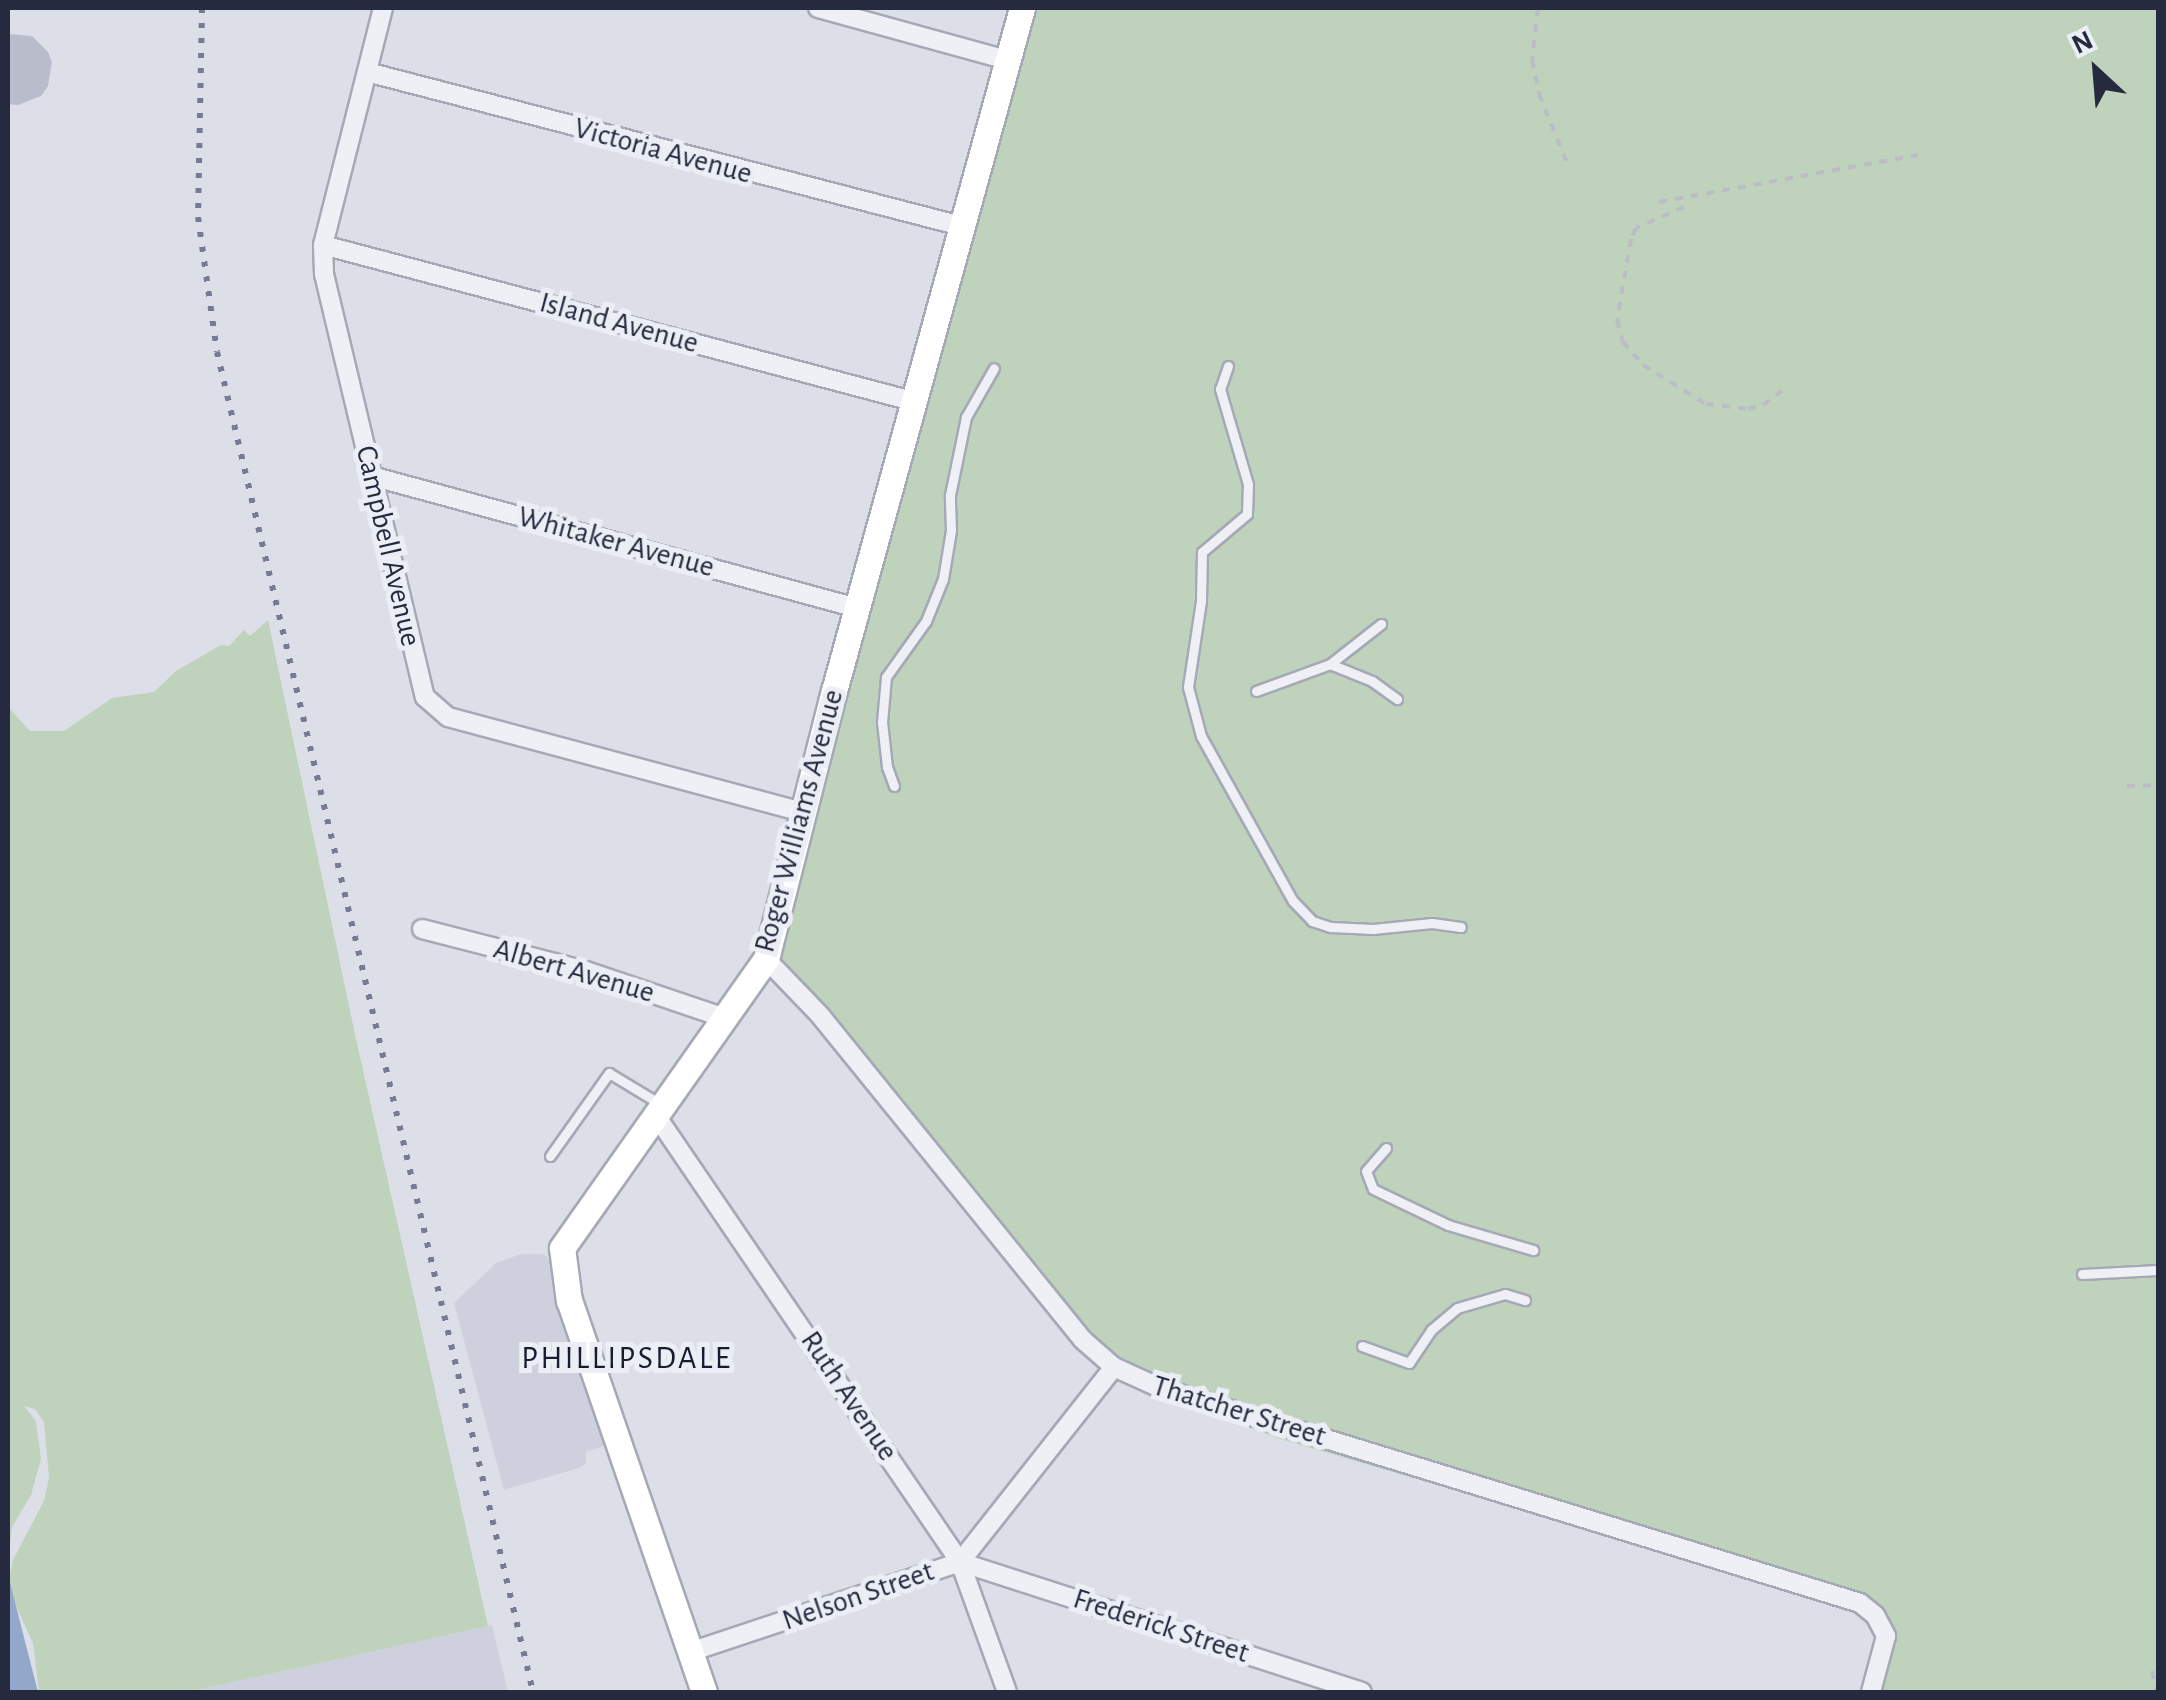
<!DOCTYPE html>
<html>
<head>
<meta charset="utf-8">
<style>
	body { margin:0 }
	#map { position:relative; width:2166px; height:1700px; overflow:hidden; background:#dcdfe7; font-family:"Alegreya Sans",sans-serif }
	div>[style] { position:absolute }
	[style*='--x'] { left:calc(var(--x)*1px); top:calc(var(--y)*1px); width:calc(var(--w)*1px); rotate:calc(var(--a)*1deg) }
	.built>* { inset:0; background:#ced1dd }
	.green>* { inset:0; background:#bfd2bc }
	.water>* { inset:0; background:#93a7cb }
	.building>* { inset:0; background:#b9bdcb }
	.path>* { height:4px; margin-top:-2px; transform-origin:0; background:repeating-linear-gradient(90deg,#babdc6 0 8px,transparent 0 16px) }
	.roads { filter:drop-shadow(2px 0 #a5a9b5) drop-shadow(-2px 0 #a5a9b5) drop-shadow(0 2px #a5a9b5) drop-shadow(0 -2px #a5a9b5) }
	.lane>* { height:9px; margin:-4.5px; padding:0 4.5px; transform-origin:4.5px; border-radius:4.5px; background:#eff0f6 }
	.street>* { height:18px; margin:-9px; padding:0 9px; transform-origin:9px; border-radius:9px; background:#eff0f6 }
	.secondary>* { height:25px; margin:-12.5px; padding:0 12.5px; transform-origin:12.5px; border-radius:12.5px; background:#fff }
	.rail>* { height:6px; margin-top:-3px; transform-origin:0; background:repeating-linear-gradient(90deg,#747b92 0 5px,transparent 0 15px) }
	span { translate:-50% -50%; white-space:nowrap; text-align:center; line-height:1.15; -webkit-text-stroke:10px #ebeef5; paint-order:stroke }
	.street-label { font-size:30px; color:#252a3f }
	.neighbourhood-label { font-size:32px; color:#171c2f; letter-spacing:2.5px }
	.frame { position:absolute; inset:0; border:10px solid #252a3f; pointer-events:none }
	.north { position:absolute; left:2046px; top:20px; width:100px; height:100px; -webkit-text-stroke:8px #ebeef5; paint-order:stroke; rotate:334deg; font-size:28px; font-weight:700; line-height:40px; text-align:center; color:#252a3f }
	.north::after { content:''; display:block; margin:auto; width:35px; height:45px; background:#252a3f; clip-path:polygon(50% 0,100% 100%,50% 72%,0 100%) }
</style>
</head>
<body>
<div id="map">
	<div class="built">
		<div style="clip-path:polygon(521px 1254px,543px 1254px,557px 1263px,615px 1442px,586px 1452px,586px 1463px,579px 1468px,504px 1490px,454px 1303px,496px 1263px)"></div>
		<div style="clip-path:polygon(492px 1625px,508px 1692px,188px 1692px)"></div>
	</div>
	<div class="green">
		<div style="clip-path:polygon(1035px 8px,2158px 8px,2158px 1692px,1879px 1692px,1891px 1645px,1884px 1626px,1856px 1607px,1277px 1438px,1114px 1375px,770px 965px)"></div>
		<div style="clip-path:polygon(268px 620px,356px 1039px,488px 1626px,188px 1692px,39px 1692px,33px 1643px,12px 1598px,9px 1579px,13px 1560px,44px 1501px,49px 1478px,44px 1422px,35px 1409px,24px 1406px,36px 1421px,41px 1459px,31px 1495px,12px 1527px,8px 1563px,8px 707px,30px 731px,64px 731px,112px 698px,154px 692px,176px 671px,221px 645px,229px 646px,244px 630px,250px 636px)"></div>
	</div>
	<div class="water">
		<div style="clip-path:polygon(8px 1575px,38px 1692px,8px 1692px)"></div>
	</div>
	<div class="building">
		<div style="clip-path:polygon(8px 34px,32px 36px,48px 52px,52px 62px,48px 86px,41px 96px,18px 105px,8px 104px)"></div>
	</div>
	<div class="path">
		<div style="--x:1538;--y:8;--w:52;--a:96.6"></div>
		<div style="--x:1532;--y:60;--w:35;--a:78"></div>
		<div style="--x:1539;--y:94;--w:74;--a:67.9"></div>
		<div style="--x:1659;--y:202;--w:263;--a:-10.3"></div>
		<div style="--x:1684;--y:207;--w:52;--a:156.4"></div>
		<div style="--x:1636;--y:228;--w:12;--a:114"></div>
		<div style="--x:1631;--y:239;--w:82;--a:99.8"></div>
		<div style="--x:1617;--y:320;--w:23;--a:75"></div>
		<div style="--x:1623;--y:342;--w:30;--a:49"></div>
		<div style="--x:1643;--y:365;--w:74;--a:31.8"></div>
		<div style="--x:1706;--y:404;--w:42;--a:6.8"></div>
		<div style="--x:1748;--y:409;--w:16;--a:-15"></div>
		<div style="--x:1763;--y:405;--w:26;--a:-37"></div>
		<div style="--x:2127;--y:786;--w:31;--a:-2"></div>
		<div style="--x:2152;--y:1671;--w:22;--a:77"></div>
	</div>
	<div class="roads">
		<div class="lane">
			<div style="--x:1228;--y:366;--w:24;--a:109"></div>
			<div style="--x:1220;--y:389;--w:99;--a:73.6"></div>
			<div style="--x:1248;--y:484;--w:30;--a:92"></div>
			<div style="--x:1247;--y:514;--w:59;--a:139.8"></div>
			<div style="--x:1202;--y:552;--w:49;--a:91.2"></div>
			<div style="--x:1201;--y:601;--w:87;--a:98.6"></div>
			<div style="--x:1188;--y:687;--w:51;--a:75.1"></div>
			<div style="--x:1201;--y:736;--w:189;--a:60.9"></div>
			<div style="--x:1293;--y:901;--w:28;--a:46"></div>
			<div style="--x:1312;--y:921;--w:20;--a:18"></div>
			<div style="--x:1331;--y:927;--w:42;--a:2.7"></div>
			<div style="--x:1373;--y:929;--w:59;--a:-5.8"></div>
			<div style="--x:1432;--y:923;--w:29;--a:8"></div>
			<div style="--x:1330;--y:664;--w:45;--a:22"></div>
			<div style="--x:1372;--y:681;--w:31;--a:36"></div>
			<div style="--x:1256;--y:691;--w:79;--a:-20"></div>
			<div style="--x:1330;--y:664;--w:65;--a:-38.1"></div>
			<div style="--x:894;--y:786;--w:20;--a:-110"></div>
			<div style="--x:887;--y:767;--w:45;--a:-96.3"></div>
			<div style="--x:882;--y:722;--w:45;--a:-84.9"></div>
			<div style="--x:886;--y:677;--w:69;--a:-54.5"></div>
			<div style="--x:926;--y:621;--w:45;--a:-68"></div>
			<div style="--x:943;--y:579;--w:50;--a:-80.7"></div>
			<div style="--x:951;--y:530;--w:35;--a:-92"></div>
			<div style="--x:950;--y:495;--w:80;--a:-78.4"></div>
			<div style="--x:966;--y:417;--w:56;--a:-60.3"></div>
			<div style="--x:1386;--y:1148;--w:30;--a:131"></div>
			<div style="--x:1366;--y:1171;--w:19;--a:69"></div>
			<div style="--x:1373;--y:1189;--w:83;--a:25.6"></div>
			<div style="--x:1448;--y:1225;--w:89;--a:16.4"></div>
			<div style="--x:550;--y:1156;--w:102;--a:-54.6"></div>
			<div style="--x:609;--y:1073;--w:62;--a:31.1"></div>
			<div style="--x:2082;--y:1274;--w:76;--a:-3"></div>
			<div style="--x:1362;--y:1346;--w:50;--a:19.9"></div>
			<div style="--x:1409;--y:1363;--w:40;--a:-56"></div>
			<div style="--x:1431;--y:1330;--w:34;--a:-40"></div>
			<div style="--x:1457;--y:1308;--w:50;--a:-16.3"></div>
			<div style="--x:1505;--y:1294;--w:21;--a:17"></div>
		</div>
		<div class="street">
			<div style="--x:383;--y:8;--w:244;--a:104.2"></div>
			<div style="--x:323;--y:245;--w:29;--a:88"></div>
			<div style="--x:324;--y:274;--w:435;--a:76.6"></div>
			<div style="--x:425;--y:697;--w:30;--a:41"></div>
			<div style="--x:448;--y:717;--w:367;--a:15"></div>
			<div style="--x:818;--y:8;--w:196;--a:15.4"></div>
			<div style="--x:367;--y:72;--w:614;--a:14.53"></div>
			<div style="--x:323;--y:245;--w:613;--a:14.83"></div>
			<div style="--x:375;--y:477;--w:499;--a:15.2"></div>
			<div style="--x:422;--y:929;--w:169;--a:14.4"></div>
			<div style="--x:586;--y:971;--w:147;--a:18.7"></div>
			<div style="--x:766;--y:959;--w:76;--a:46.1"></div>
			<div style="--x:819;--y:1014;--w:419;--a:51"></div>
			<div style="--x:1083;--y:1340;--w:41;--a:41.1"></div>
			<div style="--x:1114;--y:1367;--w:51;--a:24.5"></div>
			<div style="--x:1160;--y:1388;--w:732;--a:17.07"></div>
			<div style="--x:1860;--y:1603;--w:19;--a:39"></div>
			<div style="--x:1875;--y:1615;--w:24;--a:62"></div>
			<div style="--x:1886;--y:1636;--w:58;--a:105"></div>
			<div style="--x:657;--y:1117;--w:538;--a:55.75"></div>
			<div style="--x:960;--y:1562;--w:138;--a:70.1"></div>
			<div style="--x:960;--y:1562;--w:422;--a:17.9"></div>
			<div style="--x:690;--y:1652;--w:285;--a:-18.4"></div>
			<div style="--x:960;--y:1562;--w:248;--a:-51.7"></div>
		</div>
		<div class="secondary">
			<div style="--x:704;--y:1692;--w:414;--a:-109"></div>
			<div style="--x:569;--y:1301;--w:53;--a:-97.5"></div>
			<div style="--x:562;--y:1248;--w:354;--a:-54.8"></div>
			<div style="--x:766;--y:959;--w:276;--a:-75.8"></div>
			<div style="--x:834;--y:691;--w:708;--a:-74.61"></div>
		</div>
	</div>
	<div class="rail">
		<div style="--x:202;--y:8;--w:209;--a:91.1"></div>
		<div style="--x:198;--y:217;--w:136;--a:82"></div>
		<div style="--x:217;--y:352;--w:1377;--a:76.73"></div>
	</div>
	<div class="street-label">
		<span style="left:663px;top:151px;rotate:15deg">Victoria Avenue</span>
		<span style="left:619px;top:323px;rotate:15deg">Island Avenue</span>
		<span style="left:616px;top:542px;rotate:15deg">Whitaker Avenue</span>
		<span style="left:388px;top:546px;rotate:77deg">Campbell Avenue</span>
		<span style="left:799px;top:821px;rotate:-75deg">Roger Williams Avenue</span>
		<span style="left:574px;top:971px;rotate:16deg">Albert Avenue</span>
		<span style="left:849px;top:1396px;rotate:56deg">Ruth Avenue</span>
		<span style="left:1239px;top:1411px;rotate:17deg">Thatcher Street</span>
		<span style="left:858px;top:1596px;rotate:-19deg">Nelson Street</span>
		<span style="left:1161px;top:1626px;rotate:18deg">Frederick Street</span>
	</div>
	<div class="neighbourhood-label">
		<span style="left:627px;top:1358px">PHILLIPSDALE</span>
	</div>
	<div class="frame"></div>
	<div class="north">N</div>
</div>
</body>
</html>
